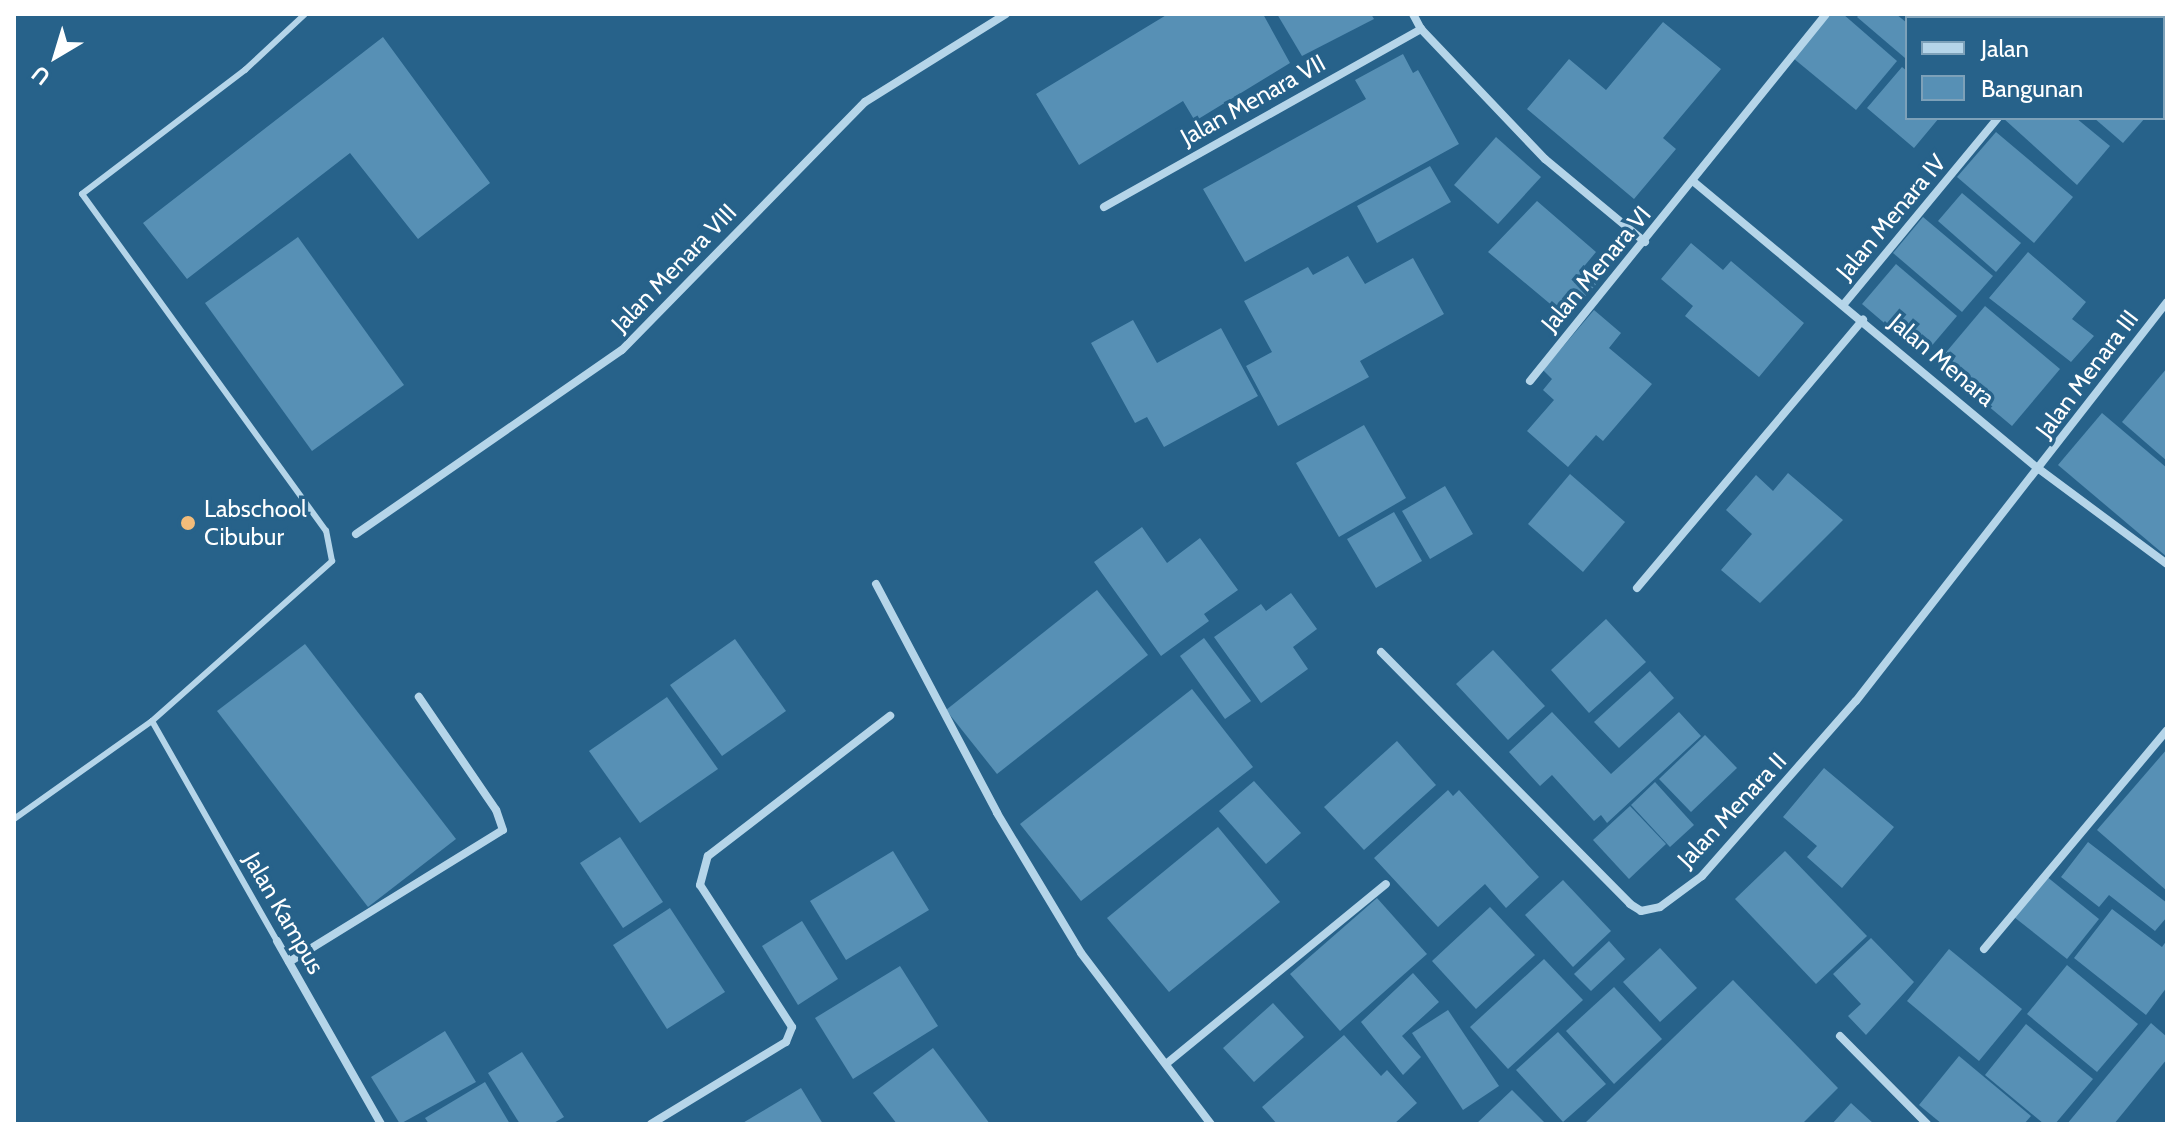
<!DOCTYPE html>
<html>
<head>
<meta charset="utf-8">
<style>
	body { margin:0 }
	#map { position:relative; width:2181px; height:1138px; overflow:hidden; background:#27628a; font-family:Cabin,sans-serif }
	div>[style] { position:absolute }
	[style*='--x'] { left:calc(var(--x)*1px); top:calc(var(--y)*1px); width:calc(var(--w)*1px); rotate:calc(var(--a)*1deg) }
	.building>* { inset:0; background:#5790b5 }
	.service>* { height:6px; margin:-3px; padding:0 3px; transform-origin:3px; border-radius:3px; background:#b5d5e9 }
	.minor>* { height:8px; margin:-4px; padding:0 4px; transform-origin:4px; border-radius:4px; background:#b5d5e9 }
	.dots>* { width:22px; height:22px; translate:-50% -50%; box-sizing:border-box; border:4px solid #27628a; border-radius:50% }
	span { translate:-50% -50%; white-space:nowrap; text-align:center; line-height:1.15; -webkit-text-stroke:7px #27628a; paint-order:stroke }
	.street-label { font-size:24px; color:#fff }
	.poi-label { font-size:24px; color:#fff }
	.left { translate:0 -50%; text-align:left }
	.frame { position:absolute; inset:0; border:16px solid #fff; pointer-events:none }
	.legend { position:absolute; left:1905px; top:16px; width:260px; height:104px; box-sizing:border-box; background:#27628a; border:2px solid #7da1b9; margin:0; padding:10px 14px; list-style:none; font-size:24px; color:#fff }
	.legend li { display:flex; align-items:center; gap:16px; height:40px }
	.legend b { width:40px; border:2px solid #7da1b9 }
	.north { position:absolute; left:16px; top:16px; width:80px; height:80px; -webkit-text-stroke:6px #27628a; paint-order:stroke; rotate:218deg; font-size:22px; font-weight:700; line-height:32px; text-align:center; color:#fff }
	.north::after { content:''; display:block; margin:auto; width:28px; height:36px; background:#fff; clip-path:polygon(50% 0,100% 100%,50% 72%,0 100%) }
</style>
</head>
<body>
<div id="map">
	<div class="building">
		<div style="clip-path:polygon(1168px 14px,1263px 14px,1290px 63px,1195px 121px,1183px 101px,1079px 165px,1036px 94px)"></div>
		<div style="clip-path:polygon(1277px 14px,1371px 14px,1374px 19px,1302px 56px)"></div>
		<div style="clip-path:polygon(1831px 14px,1843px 14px,1897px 61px,1856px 110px,1793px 58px)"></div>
		<div style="clip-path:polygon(1860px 14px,1896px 14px,1907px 23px,1905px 58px,1857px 17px)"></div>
		<div style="clip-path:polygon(1909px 14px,1936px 14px,1932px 18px)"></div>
		<div style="clip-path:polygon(1663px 22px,1721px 69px,1663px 138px,1676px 149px,1634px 199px,1527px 109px,1569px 59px,1606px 90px)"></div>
		<div style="clip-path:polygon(383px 37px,490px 183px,418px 239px,350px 153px,187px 279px,143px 223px)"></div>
		<div style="clip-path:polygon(1403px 54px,1413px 73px,1418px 70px,1459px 144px,1245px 262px,1203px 189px,1366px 99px,1355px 80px)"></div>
		<div style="clip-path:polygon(1902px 67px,1907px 71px,1907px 118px,1939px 118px,1914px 148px,1867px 108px)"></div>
		<div style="clip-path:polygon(2003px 118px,2076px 118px,2110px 146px,2077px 185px)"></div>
		<div style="clip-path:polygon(2094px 118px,2145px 118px,2123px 143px)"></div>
		<div style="clip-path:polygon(1996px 132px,2073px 197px,2034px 243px,1957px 177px)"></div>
		<div style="clip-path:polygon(1496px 137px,1541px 177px,1498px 224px,1454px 185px)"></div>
		<div style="clip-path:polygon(1430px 166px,1451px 202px,1377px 243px,1357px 206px)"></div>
		<div style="clip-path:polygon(1962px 193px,2021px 243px,1996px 272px,1938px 221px)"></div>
		<div style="clip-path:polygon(1537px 201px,1596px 252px,1581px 270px,1597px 283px,1567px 318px,1488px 252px)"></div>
		<div style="clip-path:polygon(1923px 217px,1993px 276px,1962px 312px,1893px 253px)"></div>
		<div style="clip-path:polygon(298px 237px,404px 385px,312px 451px,205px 303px)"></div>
		<div style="clip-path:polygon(1691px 243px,1723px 270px,1731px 261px,1804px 323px,1759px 377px,1685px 316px,1693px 306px,1661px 279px)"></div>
		<div style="clip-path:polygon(2028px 252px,2086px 302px,2072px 319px,2094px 336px,2071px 362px,1989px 298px)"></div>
		<div style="clip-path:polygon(1348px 256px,1365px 284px,1413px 258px,1444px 314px,1360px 361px,1369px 377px,1278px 426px,1246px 366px,1272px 352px,1244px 301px,1308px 267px,1313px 275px)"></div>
		<div style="clip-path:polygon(1896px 264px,1957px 316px,1923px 356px,1862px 304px)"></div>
		<div style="clip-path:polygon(1985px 306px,2060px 369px,2012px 426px,1937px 363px)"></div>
		<div style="clip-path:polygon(1594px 310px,1621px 333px,1609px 348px,1652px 384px,1603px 441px,1596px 435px,1568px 467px,1527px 431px,1554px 400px,1543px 390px,1552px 379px,1543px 370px)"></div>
		<div style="clip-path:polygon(1133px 320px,1157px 363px,1221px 328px,1258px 396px,1164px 447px,1147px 417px,1135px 423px,1091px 343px)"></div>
		<div style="clip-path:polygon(2167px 368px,2167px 461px,2122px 422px)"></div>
		<div style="clip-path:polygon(2102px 413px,2167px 468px,2167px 557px,2058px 465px)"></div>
		<div style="clip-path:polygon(1364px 425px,1406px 498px,1339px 537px,1296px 463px)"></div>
		<div style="clip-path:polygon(1788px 473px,1843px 520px,1760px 603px,1721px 570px,1752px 534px,1726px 510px,1756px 475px,1773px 491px)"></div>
		<div style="clip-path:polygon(1570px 474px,1625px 522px,1583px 572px,1528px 524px)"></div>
		<div style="clip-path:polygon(1445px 486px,1473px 534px,1430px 559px,1402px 511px)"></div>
		<div style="clip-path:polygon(1394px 512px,1422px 561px,1376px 588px,1347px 539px)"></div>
		<div style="clip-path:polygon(1142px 527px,1167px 563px,1200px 538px,1238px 590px,1204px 614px,1209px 621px,1161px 656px,1094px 562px)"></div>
		<div style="clip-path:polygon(1097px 590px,1148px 655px,997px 774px,946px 710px)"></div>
		<div style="clip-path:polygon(1291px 593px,1317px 629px,1293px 647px,1308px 669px,1261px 703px,1214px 637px,1261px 604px,1266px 611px)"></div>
		<div style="clip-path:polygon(1606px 619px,1646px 662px,1589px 713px,1551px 670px)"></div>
		<div style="clip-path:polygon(1204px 638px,1251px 701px,1225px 719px,1180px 656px)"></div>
		<div style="clip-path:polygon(735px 639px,786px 711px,722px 756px,670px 685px)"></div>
		<div style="clip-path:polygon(305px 644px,456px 839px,368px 907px,217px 711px)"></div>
		<div style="clip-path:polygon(1493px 650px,1545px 706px,1508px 740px,1456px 684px)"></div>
		<div style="clip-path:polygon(1650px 671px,1674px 698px,1619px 748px,1594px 722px)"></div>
		<div style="clip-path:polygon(1192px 689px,1253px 767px,1081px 901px,1020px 824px)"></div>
		<div style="clip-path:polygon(667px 697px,718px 769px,640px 823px,589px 751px)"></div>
		<div style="clip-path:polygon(1552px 712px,1611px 774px,1679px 712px,1701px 736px,1607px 823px,1601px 815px,1594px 821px,1552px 775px,1540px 786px,1509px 752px)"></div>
		<div style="clip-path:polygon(1705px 735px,1737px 768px,1691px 812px,1659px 779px)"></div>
		<div style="clip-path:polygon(1397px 741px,1436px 785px,1364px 850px,1324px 807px)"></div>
		<div style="clip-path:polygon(2167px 749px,2167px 891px,2097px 830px)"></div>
		<div style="clip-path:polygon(1824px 768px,1894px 827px,1842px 888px,1807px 857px,1817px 846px,1783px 817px)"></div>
		<div style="clip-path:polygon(1254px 781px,1301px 833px,1266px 864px,1219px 811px)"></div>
		<div style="clip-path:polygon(1655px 782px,1694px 825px,1670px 847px,1631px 805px)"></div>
		<div style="clip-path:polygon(1448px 790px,1453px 796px,1459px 790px,1539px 877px,1506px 908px,1485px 884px,1438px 927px,1374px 858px)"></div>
		<div style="clip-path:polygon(1630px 806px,1666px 844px,1629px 879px,1593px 840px)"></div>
		<div style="clip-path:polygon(1218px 827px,1280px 902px,1169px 992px,1107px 918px)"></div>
		<div style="clip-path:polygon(620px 837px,663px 902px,623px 928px,580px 863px)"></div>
		<div style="clip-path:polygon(2088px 842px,2167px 903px,2167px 917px,2155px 931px,2109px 895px,2099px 907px,2061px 877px)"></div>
		<div style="clip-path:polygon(893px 851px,929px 910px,846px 960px,810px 901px)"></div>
		<div style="clip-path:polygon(1785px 851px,1867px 936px,1816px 984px,1735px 899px)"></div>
		<div style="clip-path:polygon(2046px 876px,2099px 919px,2067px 959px,2014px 917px)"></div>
		<div style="clip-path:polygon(1563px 880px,1611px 931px,1573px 967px,1525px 915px)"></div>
		<div style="clip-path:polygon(1377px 898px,1427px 954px,1340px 1031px,1290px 974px)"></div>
		<div style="clip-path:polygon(1490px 907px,1535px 955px,1476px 1009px,1432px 961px)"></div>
		<div style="clip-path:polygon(670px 908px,725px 992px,667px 1029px,613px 945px)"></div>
		<div style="clip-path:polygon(2112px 909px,2162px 947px,2167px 940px,2167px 987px,2146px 1015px,2074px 958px)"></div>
		<div style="clip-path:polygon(802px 921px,838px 979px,798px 1005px,762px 946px)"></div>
		<div style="clip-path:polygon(1871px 938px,1914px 982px,1866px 1035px,1848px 1016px,1861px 1004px,1833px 974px)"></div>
		<div style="clip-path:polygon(1609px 941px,1625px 959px,1591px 991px,1574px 974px)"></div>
		<div style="clip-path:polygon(1660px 948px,1697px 988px,1660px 1022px,1623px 982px)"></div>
		<div style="clip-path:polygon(1949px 949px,2022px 1009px,1979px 1061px,1907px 1001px)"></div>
		<div style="clip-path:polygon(1544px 959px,1583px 1000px,1508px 1069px,1470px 1027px)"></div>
		<div style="clip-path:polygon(2067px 965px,2138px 1024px,2097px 1072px,2027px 1014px)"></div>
		<div style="clip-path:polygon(900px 966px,938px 1026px,853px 1079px,815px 1018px)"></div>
		<div style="clip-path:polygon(1413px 973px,1439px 1002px,1402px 1036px,1421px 1057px,1403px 1075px,1361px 1022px)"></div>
		<div style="clip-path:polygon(1733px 980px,1838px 1088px,1802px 1124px,1584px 1124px)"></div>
		<div style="clip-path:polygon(1614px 987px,1662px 1039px,1614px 1084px,1566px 1031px)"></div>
		<div style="clip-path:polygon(1273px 1003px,1304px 1037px,1254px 1082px,1223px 1048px)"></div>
		<div style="clip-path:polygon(1448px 1010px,1499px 1086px,1463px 1110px,1412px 1033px)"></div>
		<div style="clip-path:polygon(2151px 1023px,2167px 1037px,2167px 1059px,2114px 1124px,2067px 1124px)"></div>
		<div style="clip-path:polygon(2026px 1024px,2093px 1079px,2055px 1124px,2044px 1124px,1985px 1075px)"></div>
		<div style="clip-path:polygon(445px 1031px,476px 1082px,400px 1124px,371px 1077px)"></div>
		<div style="clip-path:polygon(1558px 1032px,1606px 1084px,1563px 1122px,1516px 1070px)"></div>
		<div style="clip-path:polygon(1344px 1035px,1381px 1076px,1387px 1070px,1417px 1103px,1394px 1124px,1277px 1124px,1262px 1107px)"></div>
		<div style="clip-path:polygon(933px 1048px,990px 1124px,897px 1124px,873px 1093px)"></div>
		<div style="clip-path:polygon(522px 1052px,564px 1117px,552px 1124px,520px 1124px,488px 1073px)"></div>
		<div style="clip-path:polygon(1959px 1056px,2031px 1116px,2024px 1124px,1942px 1124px,1919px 1105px)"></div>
		<div style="clip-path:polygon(485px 1082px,510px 1124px,429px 1124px,425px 1118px)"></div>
		<div style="clip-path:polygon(801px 1088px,823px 1124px,741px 1124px)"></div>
		<div style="clip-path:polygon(1512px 1090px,1546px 1124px,1476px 1124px)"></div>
		<div style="clip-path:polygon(1851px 1103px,1874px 1124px,1832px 1124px)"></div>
	</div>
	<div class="service">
		<div style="--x:152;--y:721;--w:253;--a:60.4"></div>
		<div style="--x:14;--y:819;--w:169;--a:-35.4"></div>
		<div style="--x:152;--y:721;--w:241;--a:-41.6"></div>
		<div style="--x:332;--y:561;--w:31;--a:-101"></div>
		<div style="--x:326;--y:531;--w:416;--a:-125.9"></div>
		<div style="--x:82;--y:194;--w:205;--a:-37.3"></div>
		<div style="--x:245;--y:70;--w:82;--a:-43"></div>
	</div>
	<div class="minor">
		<div style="--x:1413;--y:14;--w:17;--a:62"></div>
		<div style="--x:1421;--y:29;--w:180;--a:46.4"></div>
		<div style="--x:1545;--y:159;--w:130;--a:39.7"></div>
		<div style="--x:2081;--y:18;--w:5;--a:-53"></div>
		<div style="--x:1694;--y:182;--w:449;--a:39.8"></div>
		<div style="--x:2039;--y:469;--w:159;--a:36.6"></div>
		<div style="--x:1104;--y:207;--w:364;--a:-29.3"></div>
		<div style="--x:1844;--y:304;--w:241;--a:-50.4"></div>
		<div style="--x:1530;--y:381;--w:471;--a:-51.1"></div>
		<div style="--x:356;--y:534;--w:323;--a:-34.7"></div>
		<div style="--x:622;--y:350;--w:347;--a:-45.6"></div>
		<div style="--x:865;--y:102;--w:166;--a:-32"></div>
		<div style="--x:876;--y:584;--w:259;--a:62.1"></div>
		<div style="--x:997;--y:813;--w:163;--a:59"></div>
		<div style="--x:1081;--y:953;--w:215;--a:52.8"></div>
		<div style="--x:1637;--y:588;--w:351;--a:-49.9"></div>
		<div style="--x:1381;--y:652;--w:354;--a:45.3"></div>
		<div style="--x:1630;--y:904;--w:13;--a:32"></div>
		<div style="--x:1641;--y:911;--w:19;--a:-12"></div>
		<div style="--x:1660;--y:907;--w:52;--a:-36.4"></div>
		<div style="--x:1702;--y:876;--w:233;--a:-48.7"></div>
		<div style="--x:1856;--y:701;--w:506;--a:-52.07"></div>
		<div style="--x:277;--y:941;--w:210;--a:60.4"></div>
		<div style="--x:1984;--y:949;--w:285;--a:-50.1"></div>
		<div style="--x:289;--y:962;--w:251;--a:-31.7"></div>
		<div style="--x:503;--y:830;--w:21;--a:-109"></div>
		<div style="--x:496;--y:810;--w:137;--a:-124.3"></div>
		<div style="--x:1840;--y:1036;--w:124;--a:45.3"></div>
		<div style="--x:1166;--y:1064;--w:284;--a:-39.3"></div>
		<div style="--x:651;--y:1124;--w:158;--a:-31.3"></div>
		<div style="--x:786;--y:1042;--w:16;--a:-68"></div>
		<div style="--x:792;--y:1027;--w:169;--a:-122.9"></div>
		<div style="--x:700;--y:885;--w:30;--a:-75"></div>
		<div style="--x:708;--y:856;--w:230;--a:-37.6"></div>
	</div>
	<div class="dots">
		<div style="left:188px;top:523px;background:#f2bc7a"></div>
	</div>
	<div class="street-label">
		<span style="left:1253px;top:100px;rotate:-29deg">Jalan Menara VII</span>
		<span style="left:1891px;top:217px;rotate:-50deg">Jalan Menara IV</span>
		<span style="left:674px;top:268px;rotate:-46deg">Jalan Menara VIII</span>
		<span style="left:1596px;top:269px;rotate:-50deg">Jalan Menara VI</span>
		<span style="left:1942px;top:360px;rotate:40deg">Jalan Menara</span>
		<span style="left:2087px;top:374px;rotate:-53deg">Jalan Menara III</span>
		<span style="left:1732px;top:810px;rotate:-47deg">Jalan Menara II</span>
		<span style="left:284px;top:913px;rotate:60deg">Jalan Kampus</span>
	</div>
	<div class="poi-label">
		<span class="left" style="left:204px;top:523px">Labschool<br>Cibubur</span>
	</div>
	<div class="frame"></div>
	<ul class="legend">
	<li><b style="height:10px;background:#b5d5e9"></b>Jalan</li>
	<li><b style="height:22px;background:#5790b5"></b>Bangunan</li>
	</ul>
	<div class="north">U</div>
</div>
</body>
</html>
